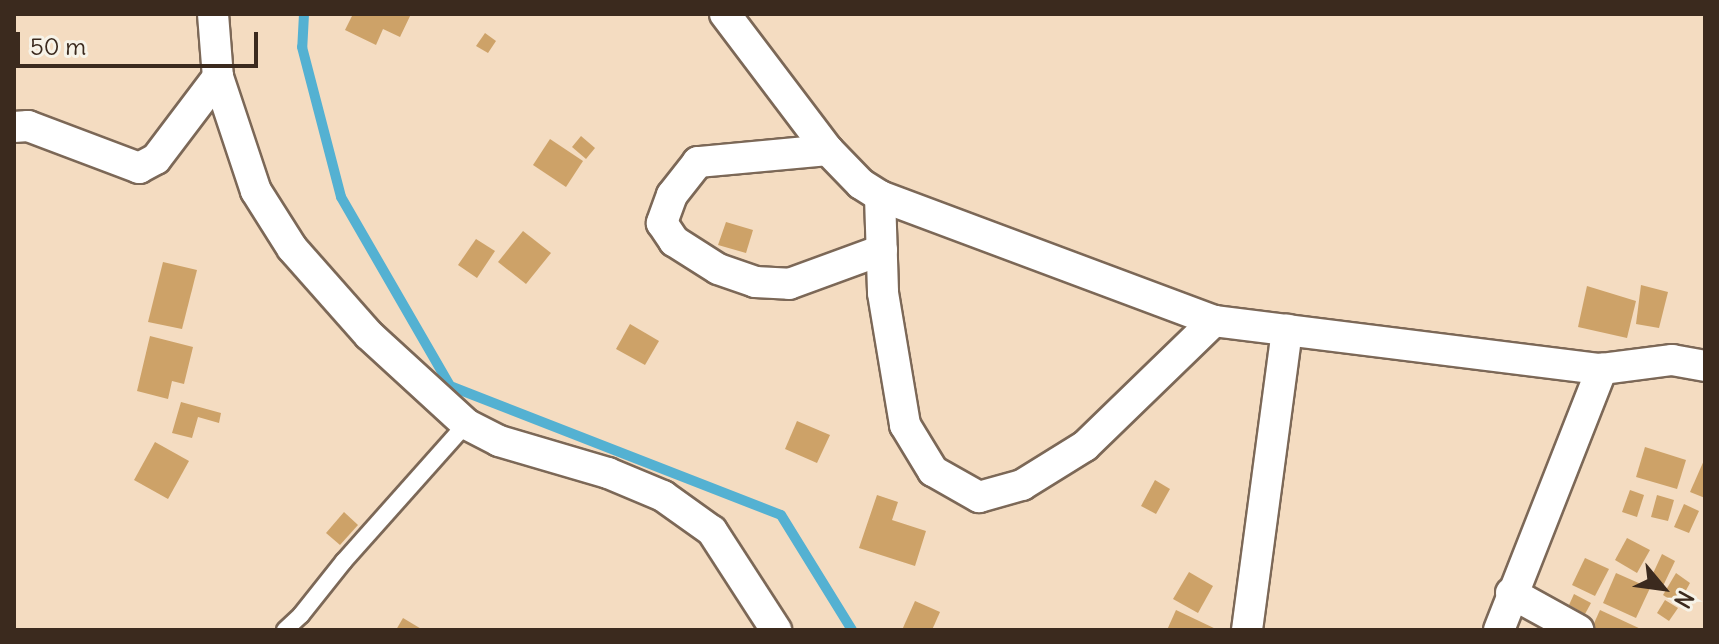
<!DOCTYPE html>
<html>
<head>
<meta charset="utf-8">
<style>
	body { margin:0 }
	#map { position:relative; width:1719px; height:644px; overflow:hidden; background:#f4dcc1; font-family:Delius,sans-serif }
	div>[style] { position:absolute }
	[style*='--x'] { left:calc(var(--x)*1px); top:calc(var(--y)*1px); width:calc(var(--w)*1px); rotate:calc(var(--a)*1deg) }
	.stream>* { height:10px; margin:-5px; padding:0 5px; transform-origin:5px; border-radius:5px; background:#54b1d2 }
	.building>* { inset:0; background:#cda268 }
	.roads { filter:drop-shadow(2px 0 #7c6857) drop-shadow(-2px 0 #7c6857) drop-shadow(0 2px #7c6857) drop-shadow(0 -2px #7c6857) }
	.service>* { height:16px; margin:-8px; padding:0 8px; transform-origin:8px; border-radius:8px; background:#fff }
	.minor>* { height:30px; margin:-15px; padding:0 15px; transform-origin:15px; border-radius:15px; background:#fff }
	span { translate:-50% -50%; white-space:nowrap; text-align:center; line-height:1.15; -webkit-text-stroke:6px #f7f3e8; paint-order:stroke }
	.frame { position:absolute; inset:0; border:16px solid #3b2a1e; pointer-events:none }
	.north { position:absolute; left:1623px; top:548px; width:80px; height:80px; -webkit-text-stroke:6px #f7f3e8; paint-order:stroke; rotate:119deg; font-size:22px; font-weight:700; line-height:32px; text-align:center; color:#3b2a1e }
	.north::after { content:''; display:block; margin:auto; width:28px; height:36px; background:#3b2a1e; clip-path:polygon(50% 0,100% 100%,50% 72%,0 100%) }
	.scale { position:absolute; left:16px; top:32px; width:242px; height:36px; box-sizing:border-box; border:4px solid #3b2a1e; border-top:0; padding-left:10px; font-size:24px; line-height:28px; white-space:nowrap; color:#3b2a1e; -webkit-text-stroke:6px #f7f3e8; paint-order:stroke }
</style>
</head>
<body>
<div id="map">
	<div class="stream">
		<div style="--x:304;--y:14;--w:33;--a:93"></div>
		<div style="--x:302;--y:47;--w:155;--a:75.4"></div>
		<div style="--x:341;--y:197;--w:218;--a:60"></div>
		<div style="--x:450;--y:386;--w:355;--a:21.3"></div>
		<div style="--x:781;--y:515;--w:135;--a:58.3"></div>
	</div>
	<div class="building">
		<div style="clip-path:polygon(353px 14px,411px 14px,400px 37px,383px 29px,376px 45px,345px 30px)"></div>
		<div style="clip-path:polygon(485px 33px,496px 41px,488px 53px,476px 46px)"></div>
		<div style="clip-path:polygon(581px 136px,595px 148px,586px 159px,572px 147px)"></div>
		<div style="clip-path:polygon(550px 139px,583px 161px,566px 187px,533px 165px)"></div>
		<div style="clip-path:polygon(726px 222px,753px 230px,746px 253px,718px 245px)"></div>
		<div style="clip-path:polygon(523px 231px,551px 253px,526px 284px,498px 262px)"></div>
		<div style="clip-path:polygon(476px 239px,495px 251px,477px 278px,458px 265px)"></div>
		<div style="clip-path:polygon(163px 262px,197px 270px,182px 329px,148px 322px)"></div>
		<div style="clip-path:polygon(1641px 285px,1668px 292px,1659px 328px,1636px 324px)"></div>
		<div style="clip-path:polygon(1587px 286px,1636px 301px,1627px 338px,1578px 327px)"></div>
		<div style="clip-path:polygon(630px 324px,659px 341px,645px 365px,616px 349px)"></div>
		<div style="clip-path:polygon(150px 336px,193px 347px,184px 384px,172px 381px,168px 399px,137px 391px)"></div>
		<div style="clip-path:polygon(181px 402px,221px 413px,219px 423px,198px 417px,192px 438px,172px 433px)"></div>
		<div style="clip-path:polygon(797px 421px,830px 435px,817px 463px,785px 449px)"></div>
		<div style="clip-path:polygon(155px 442px,189px 461px,168px 499px,134px 480px)"></div>
		<div style="clip-path:polygon(1645px 447px,1686px 460px,1677px 489px,1636px 477px)"></div>
		<div style="clip-path:polygon(1705px 458px,1705px 498px,1690px 492px)"></div>
		<div style="clip-path:polygon(1155px 480px,1170px 489px,1156px 514px,1141px 506px)"></div>
		<div style="clip-path:polygon(1630px 490px,1644px 495px,1637px 517px,1622px 512px)"></div>
		<div style="clip-path:polygon(877px 495px,898px 502px,892px 520px,926px 531px,915px 566px,859px 548px)"></div>
		<div style="clip-path:polygon(1657px 495px,1674px 500px,1668px 521px,1651px 517px)"></div>
		<div style="clip-path:polygon(1684px 504px,1699px 511px,1689px 533px,1674px 527px)"></div>
		<div style="clip-path:polygon(344px 512px,358px 525px,340px 545px,326px 533px)"></div>
		<div style="clip-path:polygon(1627px 538px,1650px 550px,1637px 573px,1615px 560px)"></div>
		<div style="clip-path:polygon(1662px 554px,1675px 561px,1663px 586px,1650px 580px)"></div>
		<div style="clip-path:polygon(1585px 558px,1609px 569px,1595px 596px,1572px 585px)"></div>
		<div style="clip-path:polygon(1189px 572px,1213px 586px,1198px 613px,1173px 599px)"></div>
		<div style="clip-path:polygon(1616px 573px,1650px 588px,1636px 618px,1603px 603px)"></div>
		<div style="clip-path:polygon(1676px 573px,1690px 583px,1678px 605px,1663px 595px)"></div>
		<div style="clip-path:polygon(1574px 594px,1591px 603px,1585px 614px,1569px 605px)"></div>
		<div style="clip-path:polygon(1665px 600px,1678px 608px,1669px 621px,1657px 613px)"></div>
		<div style="clip-path:polygon(915px 601px,940px 612px,932px 630px,902px 630px)"></div>
		<div style="clip-path:polygon(1176px 610px,1218px 630px,1167px 630px)"></div>
		<div style="clip-path:polygon(1600px 610px,1643px 630px,1591px 630px)"></div>
		<div style="clip-path:polygon(403px 618px,423px 630px,396px 630px)"></div>
	</div>
	<div class="roads">
		<div class="service">
			<div style="--x:285;--y:630;--w:22;--a:-43"></div>
			<div style="--x:301;--y:615;--w:69;--a:-51.5"></div>
			<div style="--x:344;--y:561;--w:183;--a:-48.3"></div>
		</div>
		<div class="minor">
			<div style="--x:213;--y:14;--w:63;--a:85.5"></div>
			<div style="--x:218;--y:77;--w:120;--a:71.6"></div>
			<div style="--x:256;--y:191;--w:67;--a:57.7"></div>
			<div style="--x:292;--y:248;--w:116;--a:48.5"></div>
			<div style="--x:369;--y:335;--w:132;--a:42.5"></div>
			<div style="--x:466;--y:424;--w:37;--a:27"></div>
			<div style="--x:499;--y:441;--w:114;--a:16.4"></div>
			<div style="--x:608;--y:473;--w:60;--a:22.7"></div>
			<div style="--x:663;--y:496;--w:60;--a:35.5"></div>
			<div style="--x:712;--y:531;--w:118;--a:57.1"></div>
			<div style="--x:725;--y:14;--w:171;--a:52.9"></div>
			<div style="--x:828;--y:150;--w:47;--a:45.9"></div>
			<div style="--x:861;--y:184;--w:22;--a:32"></div>
			<div style="--x:880;--y:196;--w:357;--a:20.5"></div>
			<div style="--x:1214;--y:321;--w:391;--a:7.1"></div>
			<div style="--x:1602;--y:369;--w:71;--a:-7.3"></div>
			<div style="--x:1672;--y:360;--w:34;--a:10"></div>
			<div style="--x:14;--y:127;--w:14;--a:-4"></div>
			<div style="--x:28;--y:126;--w:119;--a:20.7"></div>
			<div style="--x:139;--y:168;--w:19;--a:-28"></div>
			<div style="--x:156;--y:159;--w:103;--a:-52.9"></div>
			<div style="--x:828;--y:150;--w:131;--a:174.7"></div>
			<div style="--x:698;--y:162;--w:42;--a:128.2"></div>
			<div style="--x:672;--y:195;--w:30;--a:110"></div>
			<div style="--x:662;--y:223;--w:22;--a:56"></div>
			<div style="--x:674;--y:241;--w:52;--a:32.5"></div>
			<div style="--x:718;--y:269;--w:39;--a:19"></div>
			<div style="--x:755;--y:282;--w:34;--a:3"></div>
			<div style="--x:789;--y:284;--w:99;--a:-20.1"></div>
			<div style="--x:880;--y:196;--w:97;--a:88.2"></div>
			<div style="--x:883;--y:293;--w:134;--a:80.5"></div>
			<div style="--x:905;--y:425;--w:54;--a:58.7"></div>
			<div style="--x:933;--y:471;--w:53;--a:29.5"></div>
			<div style="--x:979;--y:497;--w:45;--a:-15.6"></div>
			<div style="--x:1022;--y:485;--w:74;--a:-31.8"></div>
			<div style="--x:1085;--y:446;--w:180;--a:-44.1"></div>
			<div style="--x:1511;--y:593;--w:77;--a:28.9"></div>
			<div style="--x:1247;--y:630;--w:303;--a:-82.4"></div>
			<div style="--x:1499;--y:630;--w:281;--a:-68.5"></div>
		</div>
	</div>
	<div class="frame"></div>
	<div class="north">N</div>
	<div class="scale">50 m</div>
</div>
</body>
</html>
